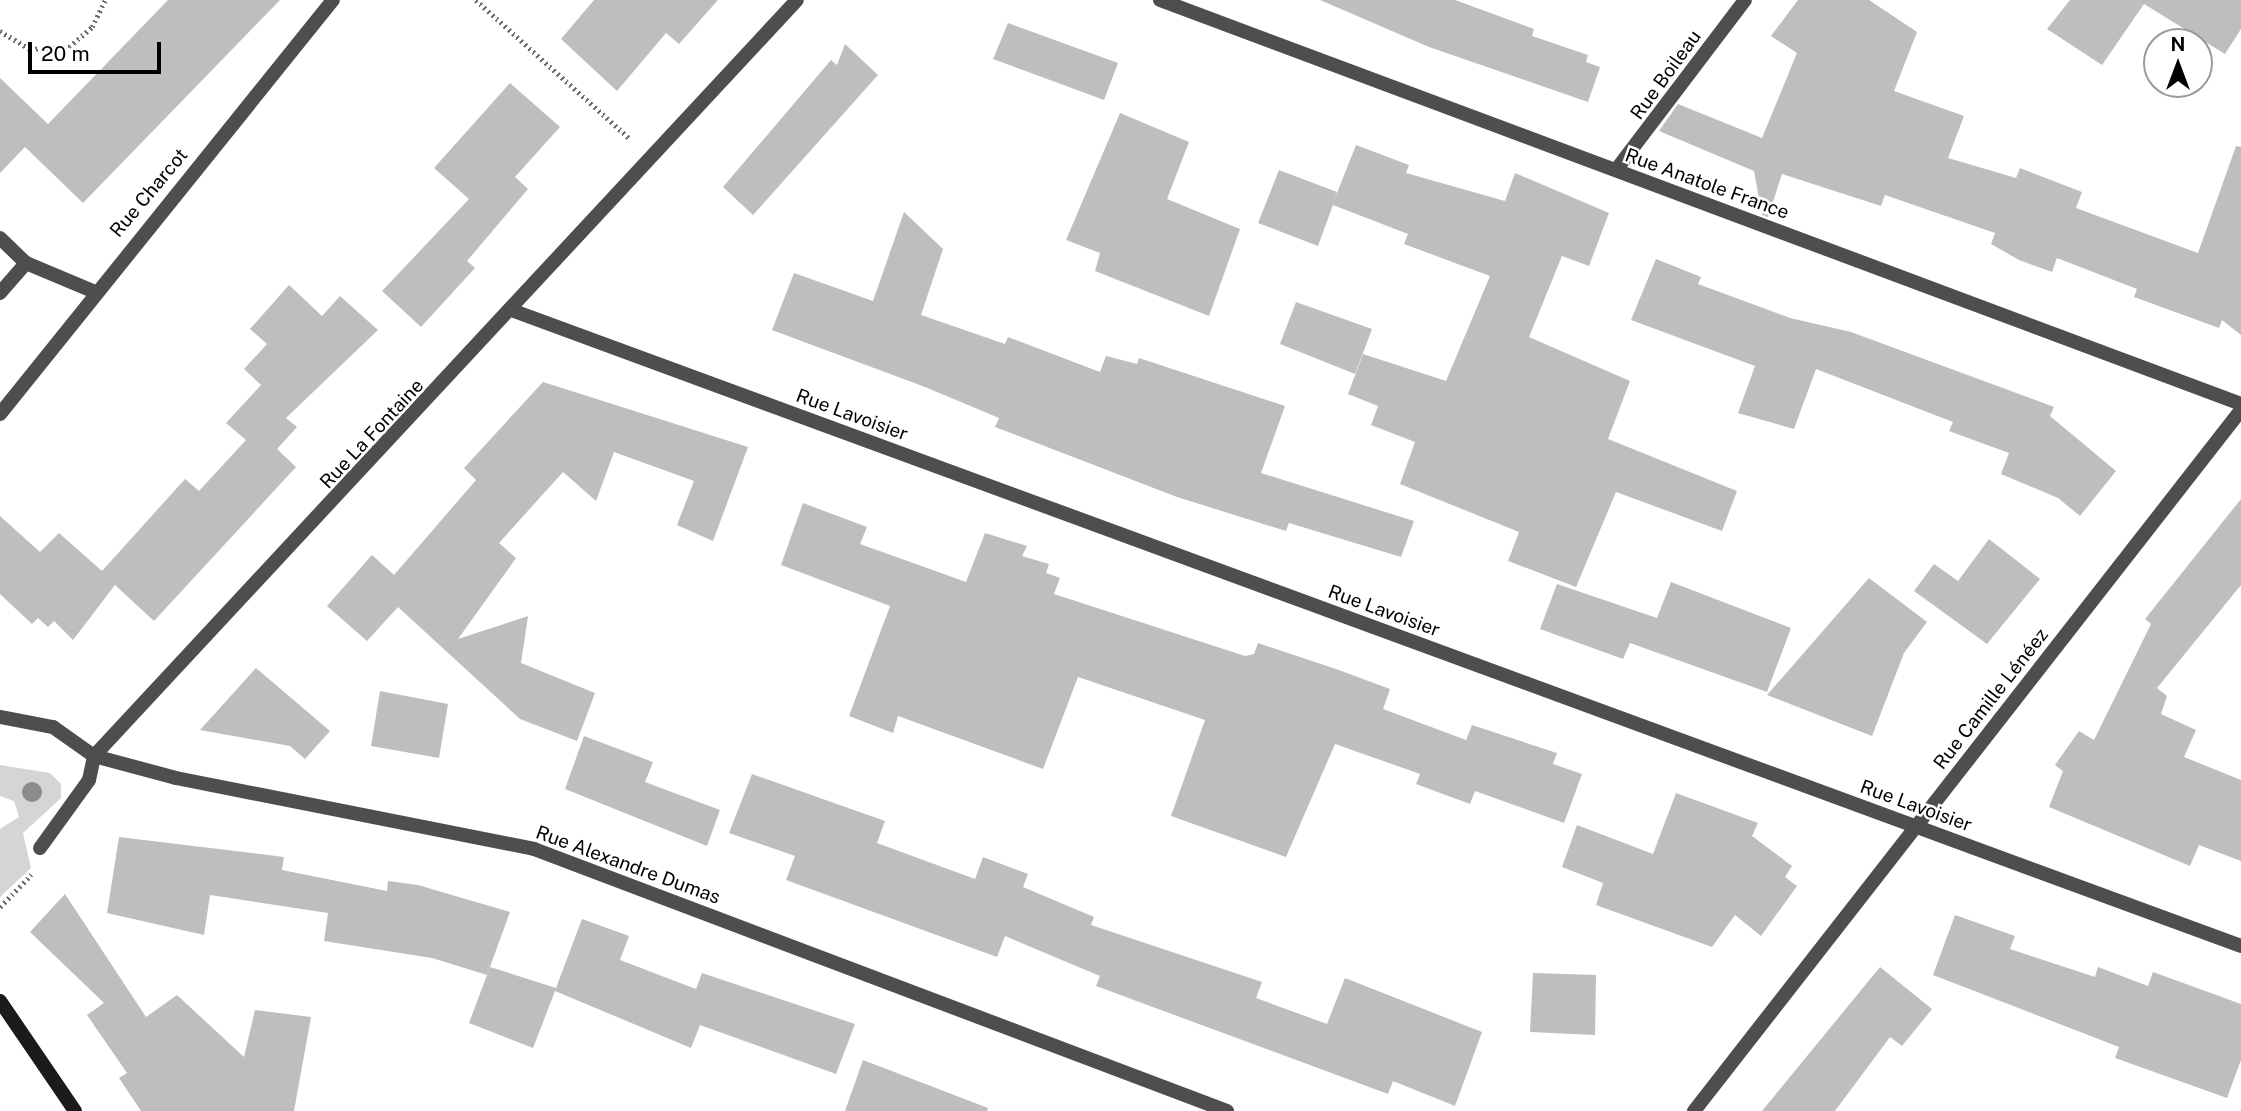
<!DOCTYPE html>
<html>
<head>
<meta charset="utf-8">
<style>
	body { margin:0 }
	#map { position:relative; width:2241px; height:1111px; overflow:hidden; background:#fff; font-family:"Public Sans",sans-serif }
	div>[style] { position:absolute }
	[style*='--x'] { left:calc(var(--x)*1px); top:calc(var(--y)*1px); width:calc(var(--w)*1px); rotate:calc(var(--a)*1deg) }
	.green>* { inset:0; background:#d5d5d5 }
	.building>* { inset:0; background:#bebebe }
	.path>* { height:4.5px; margin-top:-2.25px; transform-origin:0; background:repeating-linear-gradient(90deg,#707070 0 2px,transparent 0 5.5px) }
	.service>* { height:14px; margin:-7px; padding:0 7px; transform-origin:7px; border-radius:7px; background:#4e4e4e }
	.minor>* { height:14px; margin:-7px; padding:0 7px; transform-origin:7px; border-radius:7px; background:#4e4e4e }
	.secondary>* { height:14px; margin:-7px; padding:0 7px; transform-origin:7px; border-radius:7px; background:#1b1b1b }
	.trees>* { width:20px; height:20px; margin:-10px; border-radius:50%; background:#8b8b8b }
	span { translate:-50% -50%; white-space:nowrap; text-align:center; line-height:1.15; -webkit-text-stroke:5px #fff; paint-order:stroke }
	.street-label { font-size:19px; color:#000 }
	.north { position:absolute; left:2143px; top:28px; width:70px; height:70px; box-sizing:border-box; background:#fff; border:2px solid #999; border-radius:50%; rotate:0deg; font-size:19px; font-weight:700; line-height:28px; text-align:center; color:#000 }
	.north::after { content:''; display:block; margin:auto; width:24px; height:32px; background:#000; clip-path:polygon(50% 0,100% 100%,50% 72%,0 100%) }
	.scale { position:absolute; left:28px; top:42px; width:133px; height:32px; box-sizing:border-box; border:4px solid #000; border-top:0; padding-left:9px; font-size:21px; line-height:24px; white-space:nowrap; color:#000; -webkit-text-stroke:5px #fff; paint-order:stroke }
</style>
</head>
<body>
<div id="map">
	<div class="green">
		<div style="clip-path:polygon(0 765px,50px 773px,61px 784px,61px 798px,23px 833px,31px 868px,0 897px,0 829px,19px 817px,14px 801px,0 796px)"></div>
	</div>
	<div class="building">
		<div style="clip-path:polygon(168px 0,280px 0,83px 203px,25px 147px,0 173px,0 78px,48px 124px)"></div>
		<div style="clip-path:polygon(594px 0,718px 0,679px 44px,666px 33px,617px 91px,561px 39px)"></div>
		<div style="clip-path:polygon(1320px 0,1455px 0,1534px 29px,1532px 36px,1588px 55px,1586px 62px,1600px 67px,1588px 102px,1429px 47px)"></div>
		<div style="clip-path:polygon(1798px 0,1869px 0,1917px 32px,1894px 91px,1964px 116px,1948px 158px,2016px 178px,2020px 168px,2082px 192px,2076px 208px,2198px 253px,2236px 146px,2241px 147px,2241px 335px,2222px 320px,2219px 328px,2134px 297px,2137px 289px,2057px 258px,2052px 272px,2019px 260px,1991px 244px,1995px 233px,1885px 195px,1881px 206px,1782px 174px,1768px 217px,1762px 215px,1754px 171px,1659px 131px,1678px 104px,1762px 138px,1797px 53px,1771px 36px)"></div>
		<div style="clip-path:polygon(2070px 0,2241px 0,2241px 29px,2225px 54px,2144px 4px,2102px 65px,2047px 29px)"></div>
		<div style="clip-path:polygon(1008px 23px,1118px 63px,1104px 100px,993px 59px)"></div>
		<div style="clip-path:polygon(845px 44px,878px 75px,753px 215px,723px 187px,831px 60px,837px 65px)"></div>
		<div style="clip-path:polygon(510px 83px,560px 127px,515px 177px,528px 189px,467px 261px,475px 268px,421px 327px,382px 291px,469px 199px,434px 168px)"></div>
		<div style="clip-path:polygon(1120px 113px,1189px 142px,1167px 199px,1240px 229px,1209px 316px,1095px 271px,1100px 253px,1066px 240px)"></div>
		<div style="clip-path:polygon(1356px 145px,1409px 165px,1406px 173px,1505px 201px,1515px 173px,1609px 213px,1589px 266px,1562px 256px,1529px 337px,1630px 381px,1608px 439px,1737px 491px,1722px 531px,1616px 492px,1576px 587px,1508px 561px,1519px 532px,1400px 484px,1415px 442px,1371px 425px,1378px 406px,1348px 394px,1363px 354px,1446px 381px,1490px 276px,1404px 244px,1408px 234px,1333px 205px,1318px 246px,1258px 223px,1279px 170px,1337px 192px,1333px 203px)"></div>
		<div style="clip-path:polygon(904px 212px,943px 249px,921px 315px,1005px 344px,1008px 337px,1100px 372px,1106px 356px,1137px 364px,1139px 358px,1285px 406px,1261px 473px,1414px 521px,1401px 557px,1289px 523px,1286px 531px,1177px 497px,995px 427px,999px 418px,925px 387px,772px 330px,794px 273px,873px 301px)"></div>
		<div style="clip-path:polygon(1656px 259px,1701px 277px,1698px 284px,1790px 318px,1851px 332px,2054px 407px,2050px 416px,2116px 471px,2080px 516px,2058px 498px,2001px 474px,2009px 453px,1949px 431px,1953px 422px,1816px 369px,1794px 429px,1738px 413px,1755px 366px,1631px 320px)"></div>
		<div style="clip-path:polygon(289px 285px,322px 316px,340px 296px,378px 330px,286px 418px,297px 427px,277px 449px,296px 467px,154px 621px,115px 585px,73px 640px,54px 621px,48px 627px,38px 618px,32px 624px,0 594px,0 516px,40px 552px,59px 533px,102px 571px,185px 479px,199px 491px,246px 440px,226px 423px,261px 385px,244px 369px,267px 344px,250px 329px)"></div>
		<div style="clip-path:polygon(1296px 302px,1372px 329px,1355px 374px,1280px 344px)"></div>
		<div style="clip-path:polygon(543px 382px,748px 447px,713px 541px,677px 525px,694px 481px,614px 452px,596px 501px,563px 472px,499px 543px,516px 558px,458px 639px,528px 616px,521px 663px,595px 693px,577px 741px,520px 719px,398px 607px,367px 641px,327px 606px,372px 555px,394px 575px,476px 480px,464px 468px)"></div>
		<div style="clip-path:polygon(2241px 499px,2241px 585px,2157px 688px,2167px 696px,2161px 714px,2196px 730px,2184px 757px,2241px 780px,2241px 861px,2199px 845px,2190px 866px,2049px 807px,2063px 771px,2055px 765px,2079px 731px,2094px 740px,2151px 624px,2145px 619px)"></div>
		<div style="clip-path:polygon(803px 503px,867px 527px,860px 544px,966px 582px,985px 533px,1027px 546px,1022px 556px,1049px 564px,1046px 573px,1060px 578px,1054px 594px,1245px 656px,1254px 654px,1258px 643px,1336px 669px,1390px 689px,1383px 709px,1466px 740px,1472px 725px,1557px 753px,1553px 764px,1582px 774px,1564px 823px,1475px 791px,1470px 804px,1416px 784px,1420px 774px,1335px 744px,1286px 857px,1171px 816px,1205px 720px,1078px 677px,1043px 769px,898px 716px,893px 733px,849px 716px,890px 606px,781px 565px)"></div>
		<div style="clip-path:polygon(1989px 539px,2040px 579px,1987px 644px,1914px 591px,1934px 564px,1958px 581px)"></div>
		<div style="clip-path:polygon(1869px 578px,1927px 622px,1904px 653px,1872px 736px,1767px 695px)"></div>
		<div style="clip-path:polygon(1671px 582px,1791px 628px,1767px 692px,1630px 643px,1623px 659px,1540px 629px,1557px 584px,1657px 618px)"></div>
		<div style="clip-path:polygon(256px 668px,330px 731px,305px 759px,290px 746px,200px 730px)"></div>
		<div style="clip-path:polygon(380px 691px,448px 704px,439px 758px,371px 746px)"></div>
		<div style="clip-path:polygon(584px 736px,653px 762px,645px 782px,720px 810px,707px 846px,565px 789px)"></div>
		<div style="clip-path:polygon(752px 774px,885px 821px,877px 843px,975px 879px,983px 857px,1028px 874px,1023px 887px,1094px 917px,1091px 925px,1262px 982px,1256px 998px,1327px 1024px,1345px 978px,1482px 1032px,1455px 1106px,1393px 1081px,1388px 1094px,1096px 986px,1100px 976px,1005px 936px,997px 957px,786px 880px,795px 856px,729px 833px)"></div>
		<div style="clip-path:polygon(1676px 793px,1758px 823px,1752px 836px,1792px 866px,1785px 877px,1797px 886px,1761px 936px,1735px 915px,1712px 947px,1596px 905px,1603px 883px,1562px 867px,1577px 825px,1653px 854px)"></div>
		<div style="clip-path:polygon(119px 837px,284px 857px,282px 870px,387px 891px,388px 881px,418px 885px,510px 912px,487px 975px,432px 958px,324px 941px,328px 913px,210px 895px,204px 935px,107px 913px)"></div>
		<div style="clip-path:polygon(65px 894px,146px 1017px,177px 995px,244px 1057px,255px 1010px,311px 1017px,294px 1111px,141px 1111px,119px 1078px,127px 1073px,87px 1015px,104px 1003px,30px 932px)"></div>
		<div style="clip-path:polygon(1955px 915px,2015px 936px,2010px 949px,2095px 977px,2098px 967px,2148px 986px,2153px 972px,2241px 1004px,2241px 1060px,2227px 1098px,2115px 1058px,2119px 1047px,1933px 975px)"></div>
		<div style="clip-path:polygon(582px 919px,629px 936px,620px 960px,696px 989px,702px 973px,855px 1024px,836px 1074px,700px 1025px,691px 1048px,555px 991px,533px 1048px,469px 1023px,490px 967px,556px 988px)"></div>
		<div style="clip-path:polygon(1880px 967px,1932px 1009px,1902px 1046px,1890px 1037px,1835px 1111px,1762px 1111px)"></div>
		<div style="clip-path:polygon(1533px 973px,1596px 975px,1595px 1035px,1530px 1032px)"></div>
		<div style="clip-path:polygon(863px 1060px,988px 1108px,987px 1111px,845px 1111px)"></div>
	</div>
	<div class="path">
		<div style="--x:476;--y:0;--w:206;--a:42"></div>
		<div style="--x:0;--y:31;--w:35;--a:31"></div>
		<div style="--x:30;--y:49;--w:39;--a:-3"></div>
		<div style="--x:69;--y:47;--w:30;--a:-41"></div>
		<div style="--x:92;--y:27;--w:30;--a:-64"></div>
		<div style="--x:0;--y:907;--w:45;--a:-45.9"></div>
	</div>
	<div class="service">
		<div style="--x:0;--y:238;--w:36;--a:44"></div>
		<div style="--x:26;--y:263;--w:73;--a:22.7"></div>
		<div style="--x:0;--y:293;--w:40;--a:-49"></div>
		<div style="--x:0;--y:414;--w:531;--a:-51.19"></div>
	</div>
	<div class="minor">
		<div style="--x:1160;--y:0;--w:1154;--a:20.49"></div>
		<div style="--x:1616;--y:170;--w:213;--a:-52.8"></div>
		<div style="--x:514;--y:311;--w:1840;--a:20.19"></div>
		<div style="--x:0;--y:717;--w:54;--a:10.7"></div>
		<div style="--x:53;--y:727;--w:50;--a:35.3"></div>
		<div style="--x:94;--y:756;--w:85;--a:15"></div>
		<div style="--x:176;--y:778;--w:365;--a:11.2"></div>
		<div style="--x:534;--y:849;--w:741;--a:20.71"></div>
		<div style="--x:40;--y:848;--w:84;--a:-54.2"></div>
		<div style="--x:89;--y:780;--w:25;--a:-78"></div>
		<div style="--x:94;--y:756;--w:1032;--a:-47.08"></div>
		<div style="--x:1694;--y:1111;--w:889;--a:-52.03"></div>
	</div>
	<div class="secondary">
		<div style="--x:0;--y:1001;--w:133;--a:55.7"></div>
	</div>
	<div class="trees">
		<div style="left:32px;top:792px"></div>
	</div>
	<div class="street-label">
		<span style="left:1666px;top:75px;rotate:-54deg">Rue Boileau</span>
		<span style="left:1707px;top:184px;rotate:20deg">Rue Anatole France</span>
		<span style="left:149px;top:193px;rotate:-50deg">Rue Charcot</span>
		<span style="left:852px;top:415px;rotate:20deg">Rue Lavoisier</span>
		<span style="left:372px;top:434px;rotate:-47deg">Rue La Fontaine</span>
		<span style="left:1384px;top:611px;rotate:20deg">Rue Lavoisier</span>
		<span style="left:1991px;top:699px;rotate:-52deg">Rue Camille Lénéez</span>
		<span style="left:1916px;top:806px;rotate:20deg">Rue Lavoisier</span>
		<span style="left:628px;top:865px;rotate:20deg">Rue Alexandre Dumas</span>
	</div>
	<div class="north">N</div>
	<div class="scale">20 m</div>
</div>
</body>
</html>
